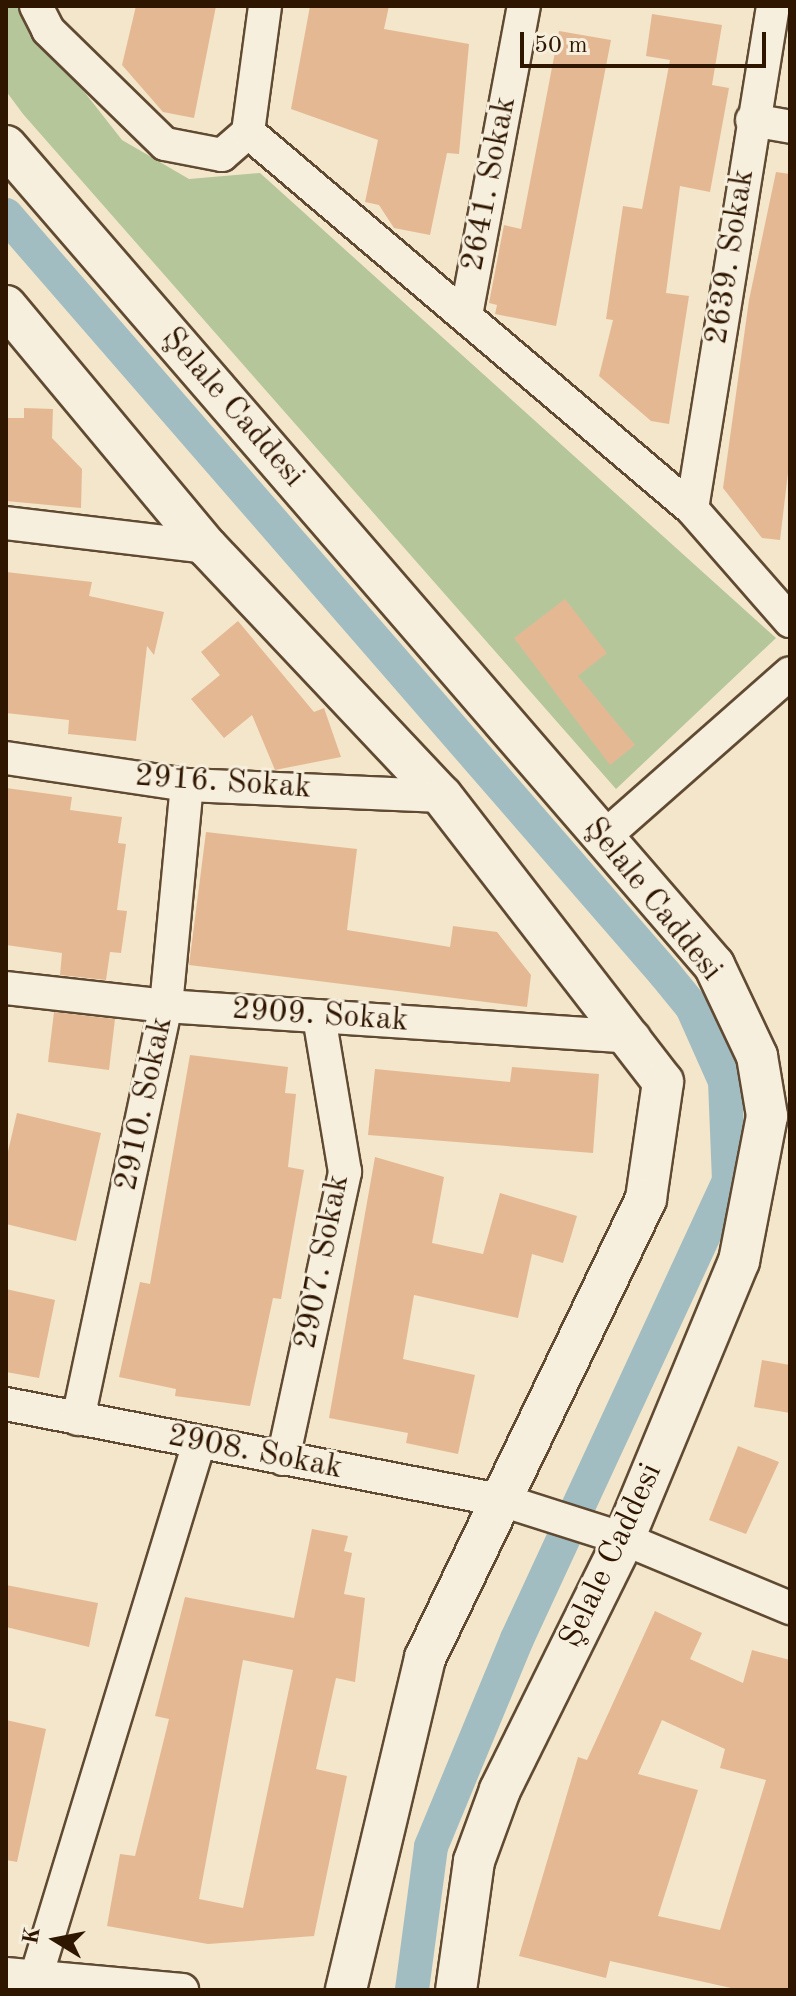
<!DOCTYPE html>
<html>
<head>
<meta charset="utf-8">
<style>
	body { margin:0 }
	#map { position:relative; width:796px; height:1996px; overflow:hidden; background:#f3e6ca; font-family:"Old Standard TT",serif }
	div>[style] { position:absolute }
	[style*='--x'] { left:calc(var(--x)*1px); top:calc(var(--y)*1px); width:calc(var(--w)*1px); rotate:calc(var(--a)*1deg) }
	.green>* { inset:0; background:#b5c69b }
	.canal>* { height:34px; margin:-17px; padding:0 17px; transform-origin:17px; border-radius:17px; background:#a1bdc2 }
	.building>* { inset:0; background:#e5b894 }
	.roads { filter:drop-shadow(2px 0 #604a32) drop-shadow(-2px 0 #604a32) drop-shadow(0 2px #604a32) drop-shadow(0 -2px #604a32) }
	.minor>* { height:32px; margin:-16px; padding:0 16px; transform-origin:16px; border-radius:16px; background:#f7efdd }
	.tertiary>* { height:40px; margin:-20px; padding:0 20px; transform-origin:20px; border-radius:20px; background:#f7efdd }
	span { translate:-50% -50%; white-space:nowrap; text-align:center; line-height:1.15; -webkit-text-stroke:6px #f7efdd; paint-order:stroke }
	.street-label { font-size:32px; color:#2f1600 }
	.frame { position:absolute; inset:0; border:8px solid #2f1600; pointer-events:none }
	.north { position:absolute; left:16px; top:1900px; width:80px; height:80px; -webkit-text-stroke:6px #f7efdd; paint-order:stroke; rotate:280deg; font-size:22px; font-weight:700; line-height:32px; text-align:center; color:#2f1600 }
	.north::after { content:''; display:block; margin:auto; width:28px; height:36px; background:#2f1600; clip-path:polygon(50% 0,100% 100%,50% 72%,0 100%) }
	.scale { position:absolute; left:520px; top:32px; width:246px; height:36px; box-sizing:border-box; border:4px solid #2f1600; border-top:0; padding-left:10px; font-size:24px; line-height:28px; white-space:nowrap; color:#2f1600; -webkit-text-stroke:6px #f7efdd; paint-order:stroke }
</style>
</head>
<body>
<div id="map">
	<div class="green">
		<div style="clip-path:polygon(6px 6px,17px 6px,122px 140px,189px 179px,260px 173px,776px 638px,616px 789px,23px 114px,6px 91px)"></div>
	</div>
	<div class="canal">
		<div style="--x:6;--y:215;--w:1005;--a:49.03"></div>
		<div style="--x:665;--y:974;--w:43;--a:50.7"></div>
		<div style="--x:692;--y:1007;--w:81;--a:66"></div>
		<div style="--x:725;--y:1081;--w:100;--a:87.7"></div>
		<div style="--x:729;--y:1181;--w:505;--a:114.84"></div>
		<div style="--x:517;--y:1639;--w:225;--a:112.5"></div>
		<div style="--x:431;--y:1847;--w:144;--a:97.6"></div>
	</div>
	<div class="building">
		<div style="clip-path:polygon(136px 6px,216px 6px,194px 118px,163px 112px,122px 65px)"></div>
		<div style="clip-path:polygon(310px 6px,389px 6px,384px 29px,469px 44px,459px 154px,447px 153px,430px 235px,394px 228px,379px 205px,365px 202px,378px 140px,291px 109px)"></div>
		<div style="clip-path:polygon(652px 14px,722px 25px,712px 85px,729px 88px,710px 192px,680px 186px,666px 293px,689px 296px,669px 424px,651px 421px,599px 376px,613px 320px,606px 319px,623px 206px,642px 209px,670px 60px,646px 56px)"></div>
		<div style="clip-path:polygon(559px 31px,611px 40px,556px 326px,495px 314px,497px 305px,489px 303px,504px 225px,521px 229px)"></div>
		<div style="clip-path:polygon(776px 172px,790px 174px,790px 456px,780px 540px,762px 538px,723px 488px,749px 300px)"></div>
		<div style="clip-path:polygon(24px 408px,53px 409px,52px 438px,82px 469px,81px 508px,6px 501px,6px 418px,24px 418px)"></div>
		<div style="clip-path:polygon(6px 572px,92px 582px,89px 596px,164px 612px,154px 655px,147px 646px,136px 741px,68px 734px,69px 720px,6px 713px)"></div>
		<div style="clip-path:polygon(565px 599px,607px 653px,578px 676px,635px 745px,610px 765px,514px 638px)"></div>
		<div style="clip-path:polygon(238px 621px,314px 712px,324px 708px,341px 757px,275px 770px,252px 715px,224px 738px,191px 699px,220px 675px,201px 652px)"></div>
		<div style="clip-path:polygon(6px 788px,72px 797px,70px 810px,122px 817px,118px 843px,126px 844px,117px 910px,127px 911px,121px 953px,110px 952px,106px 980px,60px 975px,62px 953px,6px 945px)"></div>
		<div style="clip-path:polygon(206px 832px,357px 849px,347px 930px,450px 947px,453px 926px,497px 932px,531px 975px,527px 1007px,189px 965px)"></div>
		<div style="clip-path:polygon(54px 1012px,115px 1019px,109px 1070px,48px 1062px)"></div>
		<div style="clip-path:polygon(190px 1055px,288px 1067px,285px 1093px,296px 1094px,288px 1167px,304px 1170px,281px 1299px,273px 1298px,250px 1406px,175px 1396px,176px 1389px,119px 1377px,140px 1282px,150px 1284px)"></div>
		<div style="clip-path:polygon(512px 1067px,599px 1074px,593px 1153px,368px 1135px,375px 1069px,510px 1082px)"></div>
		<div style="clip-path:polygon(17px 1113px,101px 1133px,76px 1241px,6px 1224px,6px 1160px)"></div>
		<div style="clip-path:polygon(375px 1157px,444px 1177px,432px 1243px,483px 1254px,500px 1193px,577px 1216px,563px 1263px,532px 1254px,518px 1318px,414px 1295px,403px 1359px,475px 1375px,458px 1454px,406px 1443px,408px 1433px,329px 1418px)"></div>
		<div style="clip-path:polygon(6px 1289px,55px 1300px,39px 1378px,6px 1372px)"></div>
		<div style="clip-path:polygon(762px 1360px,790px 1365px,790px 1413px,754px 1407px)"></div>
		<div style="clip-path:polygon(738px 1446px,779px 1462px,746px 1534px,709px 1520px)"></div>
		<div style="clip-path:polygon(evenodd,312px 1529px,348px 1536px,344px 1551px,352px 1553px,344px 1594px,365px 1598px,355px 1682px,336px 1678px,316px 1769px,347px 1776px,314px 1936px,208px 1944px,107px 1926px,120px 1854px,135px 1856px,169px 1719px,155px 1716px,185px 1597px,294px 1618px,312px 1529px,243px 1660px,293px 1670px,243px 1908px,199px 1899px,243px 1660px)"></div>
		<div style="clip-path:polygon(6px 1585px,98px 1603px,89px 1647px,6px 1627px)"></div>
		<div style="clip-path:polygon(evenodd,655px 1611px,702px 1633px,690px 1659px,743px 1683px,752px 1650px,790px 1660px,790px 1990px,740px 1990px,610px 1961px,606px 1978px,519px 1956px,578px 1757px,587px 1760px,655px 1611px,662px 1720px,725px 1749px,720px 1768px,766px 1780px,720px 1930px,658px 1916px,698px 1790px,638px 1774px,662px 1720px)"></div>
		<div style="clip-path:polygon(6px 1720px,46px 1729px,17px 1862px,6px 1860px)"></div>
	</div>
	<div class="roads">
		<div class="minor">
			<div style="--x:36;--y:6;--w:27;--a:63"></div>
			<div style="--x:48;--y:30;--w:163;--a:44.3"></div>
			<div style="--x:165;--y:144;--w:58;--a:10.9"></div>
			<div style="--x:222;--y:155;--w:35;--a:-41"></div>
			<div style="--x:752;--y:120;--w:39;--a:10"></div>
			<div style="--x:248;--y:132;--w:582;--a:40.33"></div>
			<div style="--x:692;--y:509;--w:149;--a:48.8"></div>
			<div style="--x:248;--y:132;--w:127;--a:-82.3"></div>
			<div style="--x:466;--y:315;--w:314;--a:-79.4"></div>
			<div style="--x:692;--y:509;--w:509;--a:-80.85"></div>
			<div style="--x:6;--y:523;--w:202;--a:6.8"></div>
			<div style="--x:6;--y:758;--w:183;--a:8.5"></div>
			<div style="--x:187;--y:785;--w:255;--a:2.5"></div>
			<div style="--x:603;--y:838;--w:249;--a:-41.4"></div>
			<div style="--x:6;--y:988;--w:161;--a:6.4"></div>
			<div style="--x:166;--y:1006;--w:469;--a:3.8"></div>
			<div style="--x:6;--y:1404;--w:508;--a:11"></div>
			<div style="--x:505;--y:1501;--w:125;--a:17.7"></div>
			<div style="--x:624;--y:1539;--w:180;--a:22.6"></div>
			<div style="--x:78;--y:1419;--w:422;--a:-78"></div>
			<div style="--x:166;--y:1006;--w:222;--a:-84.6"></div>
			<div style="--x:283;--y:1459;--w:294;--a:-77.8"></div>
			<div style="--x:345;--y:1172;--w:158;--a:-99.5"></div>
			<div style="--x:6;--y:1974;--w:177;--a:5.2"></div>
			<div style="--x:32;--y:1990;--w:572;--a:-73.02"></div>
		</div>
		<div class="tertiary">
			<div style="--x:6;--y:146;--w:1083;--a:49.16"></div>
			<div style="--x:714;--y:965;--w:101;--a:64.7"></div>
			<div style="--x:757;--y:1056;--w:61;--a:80.5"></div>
			<div style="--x:767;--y:1116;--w:148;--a:100.9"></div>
			<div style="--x:739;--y:1261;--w:301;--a:112.5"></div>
			<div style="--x:624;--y:1539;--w:280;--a:116.3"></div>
			<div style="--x:500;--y:1790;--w:76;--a:110.1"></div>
			<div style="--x:474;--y:1861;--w:130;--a:97.9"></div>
			<div style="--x:6;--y:306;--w:314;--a:50.2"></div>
			<div style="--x:207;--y:547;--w:342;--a:46.7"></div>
			<div style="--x:442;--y:796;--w:361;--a:52.3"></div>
			<div style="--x:663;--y:1082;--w:118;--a:98.3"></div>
			<div style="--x:646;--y:1199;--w:509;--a:115.71"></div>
			<div style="--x:425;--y:1658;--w:341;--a:103.4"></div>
		</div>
	</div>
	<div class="street-label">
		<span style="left:490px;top:184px;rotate:-79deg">2641. Sokak</span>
		<span style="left:731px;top:257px;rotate:-81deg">2639. Sokak</span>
		<span style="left:232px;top:408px;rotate:49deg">Şelale Caddesi</span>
		<span style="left:223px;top:783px;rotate:4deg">2916. Sokak</span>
		<span style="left:652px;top:900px;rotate:51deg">Şelale Caddesi</span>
		<span style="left:320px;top:1016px;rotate:4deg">2909. Sokak</span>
		<span style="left:145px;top:1104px;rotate:-78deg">2910. Sokak</span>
		<span style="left:323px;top:1262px;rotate:-79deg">2907. Sokak</span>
		<span style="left:255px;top:1453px;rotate:11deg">2908. Sokak</span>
		<span style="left:612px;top:1556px;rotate:-65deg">Şelale Caddesi</span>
	</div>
	<div class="frame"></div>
	<div class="north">K</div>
	<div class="scale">50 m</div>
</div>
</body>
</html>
